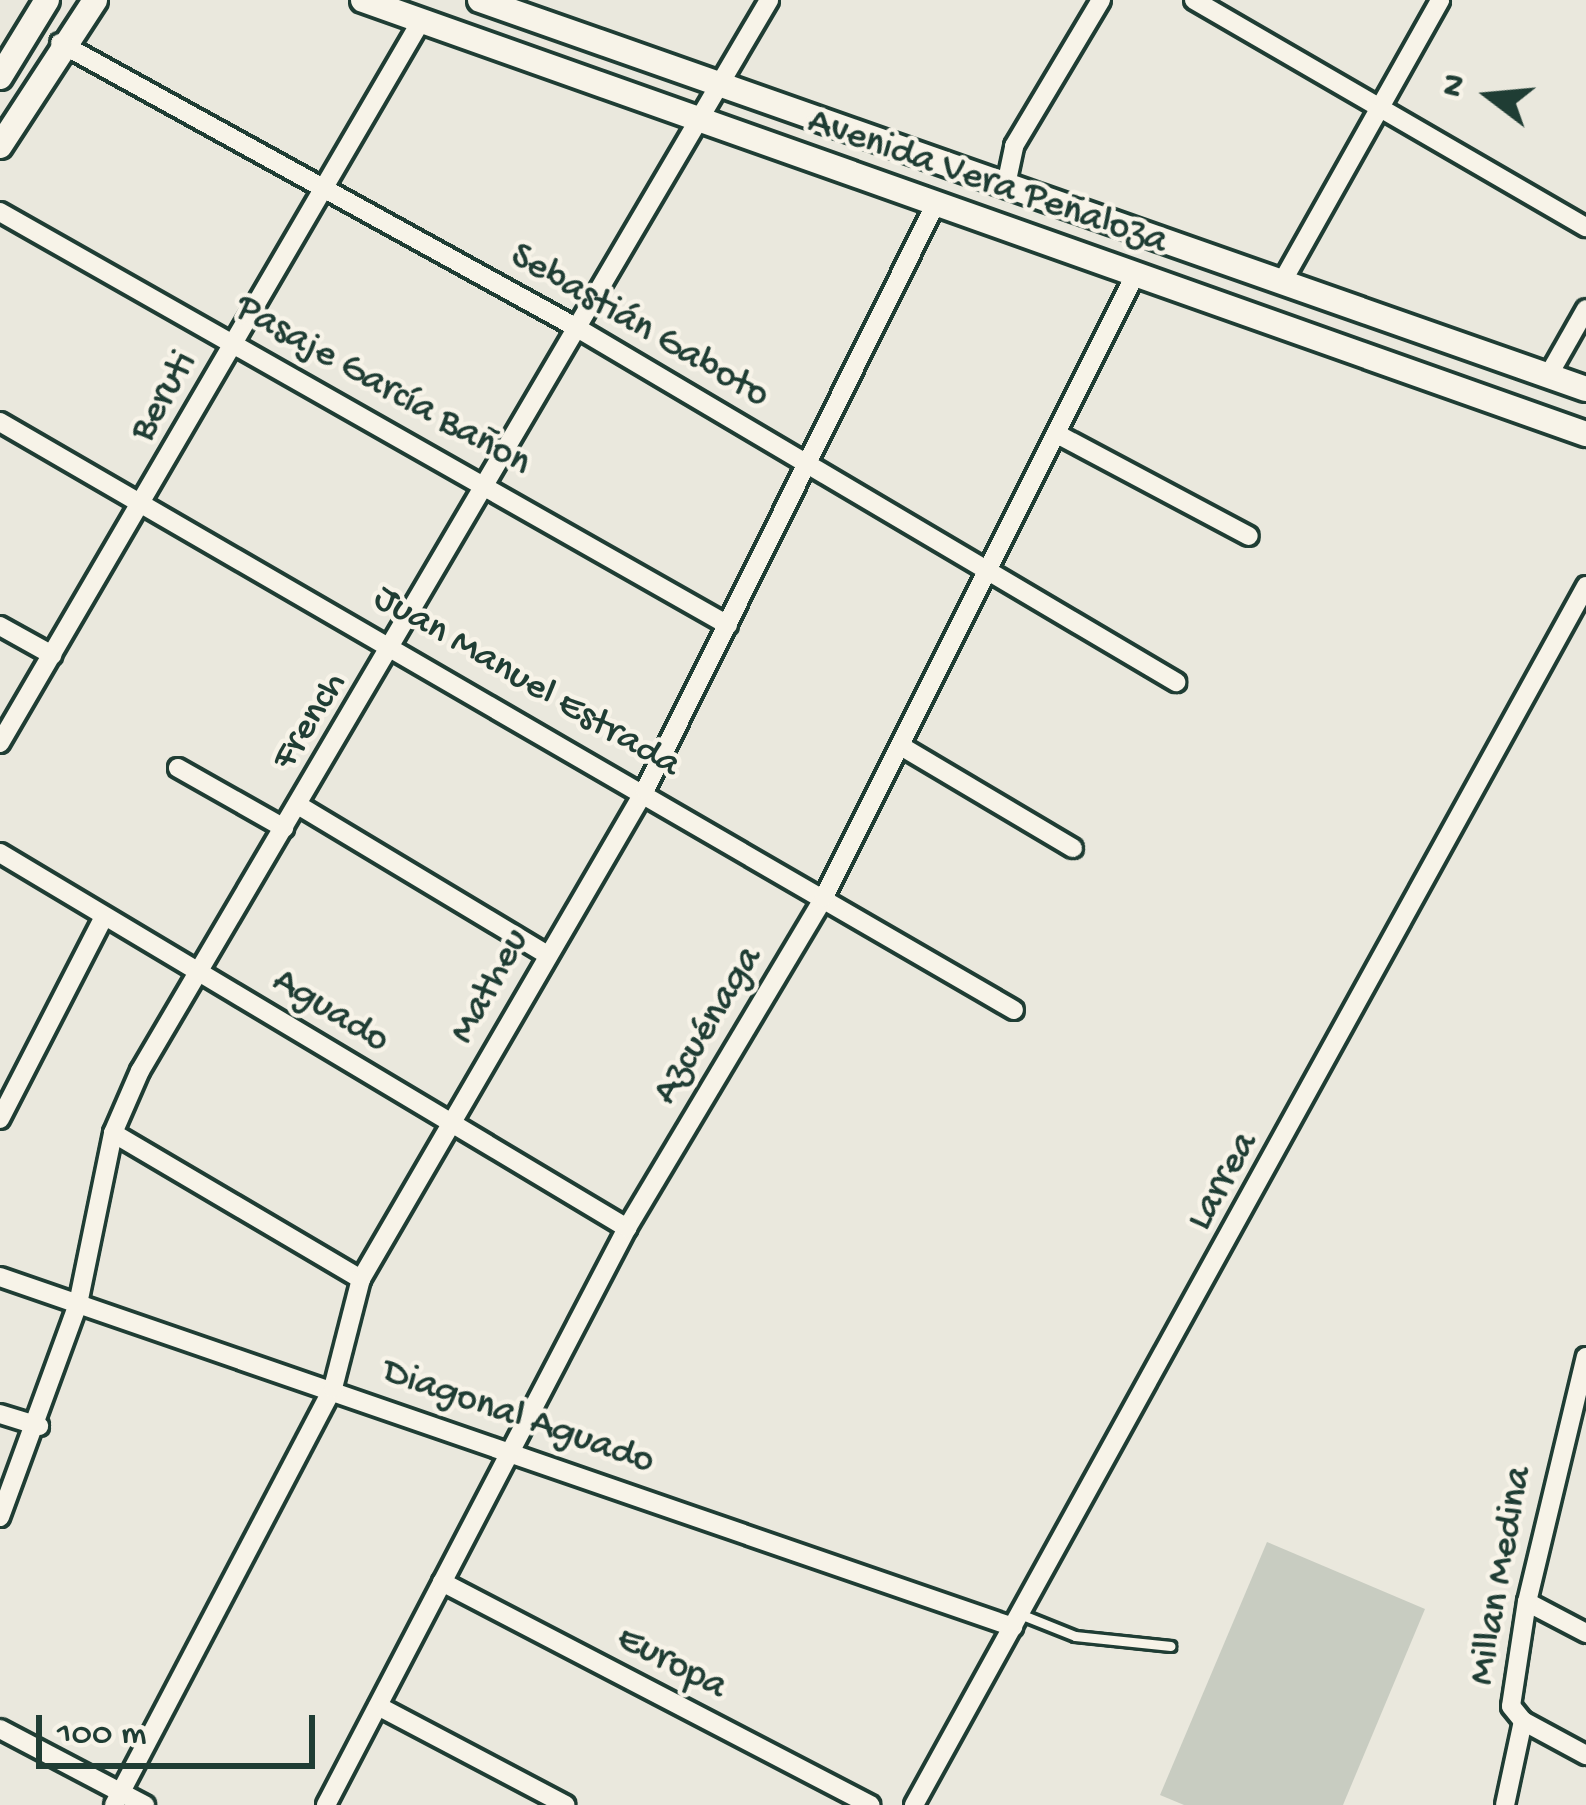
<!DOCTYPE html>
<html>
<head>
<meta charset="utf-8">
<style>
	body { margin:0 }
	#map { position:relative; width:1586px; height:1805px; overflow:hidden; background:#eae8dd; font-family:"Gochi Hand",sans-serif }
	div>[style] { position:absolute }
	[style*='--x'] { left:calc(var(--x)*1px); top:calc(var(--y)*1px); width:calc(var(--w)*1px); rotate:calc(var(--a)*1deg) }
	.green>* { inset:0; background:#c8ccc1 }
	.roads { filter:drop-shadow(3px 0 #1f3d34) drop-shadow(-3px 0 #1f3d34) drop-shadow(0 3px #1f3d34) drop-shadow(0 -3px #1f3d34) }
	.lane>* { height:9px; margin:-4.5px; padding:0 4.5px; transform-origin:4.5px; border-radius:4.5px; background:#f7f3e8 }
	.street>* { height:18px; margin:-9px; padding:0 9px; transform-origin:9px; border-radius:9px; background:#f7f3e8 }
	.secondary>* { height:24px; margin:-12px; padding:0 12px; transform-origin:12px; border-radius:12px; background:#f7f3e8 }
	span { translate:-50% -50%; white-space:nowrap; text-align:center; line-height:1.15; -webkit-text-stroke:9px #f7f3e8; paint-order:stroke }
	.street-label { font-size:39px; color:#1f3d34 }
	.north { position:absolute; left:1430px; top:36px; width:120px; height:120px; -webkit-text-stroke:9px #f7f3e8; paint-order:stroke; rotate:286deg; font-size:33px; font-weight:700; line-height:48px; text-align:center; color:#1f3d34 }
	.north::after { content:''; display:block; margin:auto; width:42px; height:54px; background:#1f3d34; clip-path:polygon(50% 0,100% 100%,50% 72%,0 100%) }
	.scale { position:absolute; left:36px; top:1715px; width:279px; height:54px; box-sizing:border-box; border:6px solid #1f3d34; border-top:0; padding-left:15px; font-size:36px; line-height:42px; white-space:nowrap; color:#1f3d34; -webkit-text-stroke:9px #f7f3e8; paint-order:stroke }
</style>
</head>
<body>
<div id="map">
	<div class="green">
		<div style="clip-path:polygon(1267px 1542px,1425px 1609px,1343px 1805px,1184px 1805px,1160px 1795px)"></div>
	</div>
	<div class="roads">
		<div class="lane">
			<div style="--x:1020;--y:1614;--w:59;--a:21.8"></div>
			<div style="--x:1075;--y:1636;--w:96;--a:6"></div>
		</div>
		<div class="street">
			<div style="--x:1194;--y:0;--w:453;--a:30.1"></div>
			<div style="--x:60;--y:43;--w:593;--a:28.86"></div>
			<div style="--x:579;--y:329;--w:694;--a:30.6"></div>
			<div style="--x:1006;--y:185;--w:40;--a:-78"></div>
			<div style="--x:1014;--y:146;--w:170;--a:-59.2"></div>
			<div style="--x:0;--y:212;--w:837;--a:29.57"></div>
			<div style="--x:1282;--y:282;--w:323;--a:-60.7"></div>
			<div style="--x:1548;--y:376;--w:77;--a:-60.4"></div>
			<div style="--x:0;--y:422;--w:1172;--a:30.11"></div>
			<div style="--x:1057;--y:434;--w:217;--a:28"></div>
			<div style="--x:0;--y:626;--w:60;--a:29.1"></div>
			<div style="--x:0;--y:743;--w:836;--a:-59.75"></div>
			<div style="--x:901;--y:746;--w:200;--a:30.7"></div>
			<div style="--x:178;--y:768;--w:122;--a:29.5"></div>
			<div style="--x:298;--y:805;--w:289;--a:31"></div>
			<div style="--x:0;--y:853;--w:731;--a:30.88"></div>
			<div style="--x:0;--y:1119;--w:225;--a:-62.8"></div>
			<div style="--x:113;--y:1133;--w:288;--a:30.5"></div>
			<div style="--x:0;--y:1277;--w:1072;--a:19.06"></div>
			<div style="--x:0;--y:1414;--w:41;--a:17.1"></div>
			<div style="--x:0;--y:1517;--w:227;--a:-69.9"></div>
			<div style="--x:78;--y:1304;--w:175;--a:-78.4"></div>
			<div style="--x:113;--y:1133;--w:68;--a:-66.5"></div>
			<div style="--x:140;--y:1071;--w:1242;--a:-59.57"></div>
			<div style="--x:442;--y:1582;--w:483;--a:27.5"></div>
			<div style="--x:1527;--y:1602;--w:67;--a:27.7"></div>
			<div style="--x:378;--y:1706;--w:212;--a:27.8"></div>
			<div style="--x:1523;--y:1721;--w:72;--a:28.4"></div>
			<div style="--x:0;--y:1729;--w:164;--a:27.7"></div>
			<div style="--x:114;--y:1805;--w:471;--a:-62.3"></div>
			<div style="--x:333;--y:1388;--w:113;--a:-75.6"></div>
			<div style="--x:361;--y:1279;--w:565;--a:-59.85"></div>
			<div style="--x:645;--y:790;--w:655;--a:-63.63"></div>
			<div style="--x:326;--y:1805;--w:651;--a:-62.45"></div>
			<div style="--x:627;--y:1228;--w:385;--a:-59.2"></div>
			<div style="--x:824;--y:897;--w:698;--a:-63.43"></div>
			<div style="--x:914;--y:1805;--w:1392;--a:-61.13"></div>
			<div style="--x:1505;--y:1805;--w:86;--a:-77.9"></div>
			<div style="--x:1523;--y:1721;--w:19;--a:-129"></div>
			<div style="--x:1511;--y:1706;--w:105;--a:-81.3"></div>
			<div style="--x:1527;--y:1602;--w:252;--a:-76.5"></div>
		</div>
		<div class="secondary">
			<div style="--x:363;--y:0;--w:1298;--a:19.54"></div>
			<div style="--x:480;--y:0;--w:1172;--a:19.38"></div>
			<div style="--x:0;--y:77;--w:90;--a:-58.6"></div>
			<div style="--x:0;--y:146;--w:174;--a:-56.9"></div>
		</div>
	</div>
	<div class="street-label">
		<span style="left:987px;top:183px;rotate:19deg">Avenida Vera Peñaloza</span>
		<span style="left:639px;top:327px;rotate:30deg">Sebastián Gaboto</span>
		<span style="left:382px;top:387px;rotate:29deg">Pasaje García Bañon</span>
		<span style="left:165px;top:397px;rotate:-60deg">Beruti</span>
		<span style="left:526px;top:683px;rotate:30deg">Juan Manuel Estrada</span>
		<span style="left:311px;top:722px;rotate:-58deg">French</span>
		<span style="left:491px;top:987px;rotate:-61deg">Matheu</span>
		<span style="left:330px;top:1012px;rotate:31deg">Aguado</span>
		<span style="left:709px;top:1026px;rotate:-59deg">Azcuénaga</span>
		<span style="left:1224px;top:1182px;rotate:-61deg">Larrea</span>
		<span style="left:518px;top:1418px;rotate:19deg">Diagonal Aguado</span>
		<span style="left:1502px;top:1576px;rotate:-80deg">Millan Medina</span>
		<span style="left:671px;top:1664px;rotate:27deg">Europa</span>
	</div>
	<div class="north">N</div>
	<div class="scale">100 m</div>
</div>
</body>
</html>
